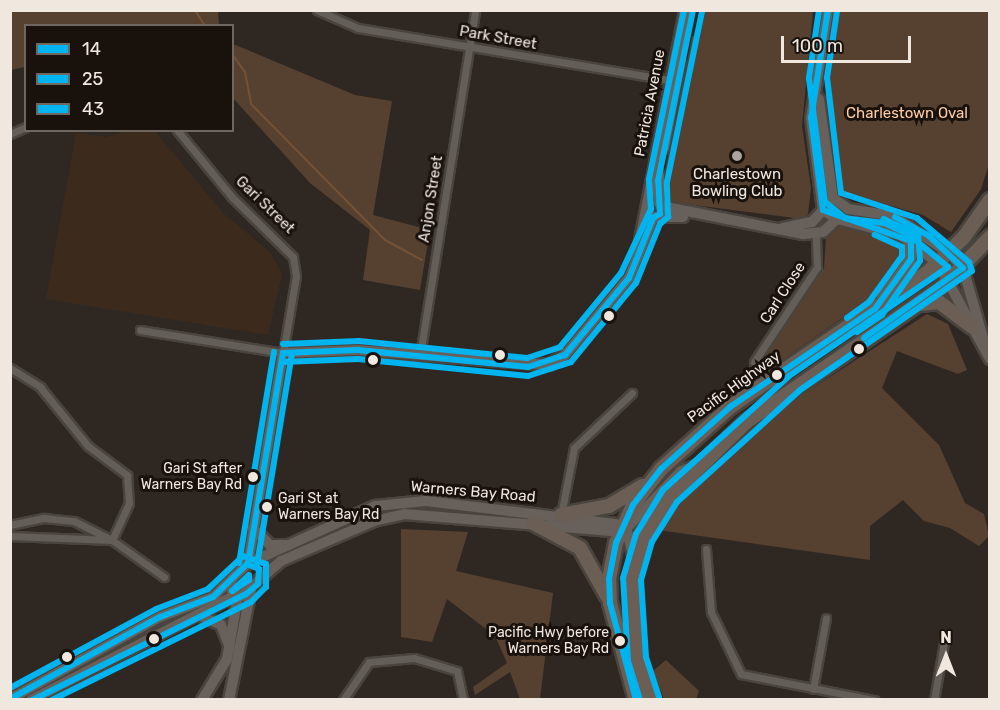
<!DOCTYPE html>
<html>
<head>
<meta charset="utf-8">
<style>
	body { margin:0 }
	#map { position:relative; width:1000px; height:710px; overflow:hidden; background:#2f2822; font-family:Rubik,sans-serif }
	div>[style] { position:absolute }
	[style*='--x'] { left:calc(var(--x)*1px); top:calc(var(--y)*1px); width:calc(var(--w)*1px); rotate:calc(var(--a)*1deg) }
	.built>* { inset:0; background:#3c2b1c }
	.green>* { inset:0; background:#564130 }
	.stream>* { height:2px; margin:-1px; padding:0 1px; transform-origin:1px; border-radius:1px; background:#755235 }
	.roads { filter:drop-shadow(2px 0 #4a443e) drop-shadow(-2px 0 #4a443e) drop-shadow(0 2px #4a443e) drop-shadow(0 -2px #4a443e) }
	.street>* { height:7px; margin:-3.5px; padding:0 3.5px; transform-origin:3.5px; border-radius:3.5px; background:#645e58 }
	.secondary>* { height:10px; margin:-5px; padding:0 5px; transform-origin:5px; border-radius:5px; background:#68605a }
	.highway>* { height:14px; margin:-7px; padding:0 7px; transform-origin:7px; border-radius:7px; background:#6a5e55 }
	.bus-1>* { height:6px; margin:-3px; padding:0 3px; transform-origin:3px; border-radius:3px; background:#00b5ef }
	.bus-2>* { height:6px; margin:-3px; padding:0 3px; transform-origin:3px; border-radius:3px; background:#00b5ef }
	.bus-3>* { height:6px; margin:-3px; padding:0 3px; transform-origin:3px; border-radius:3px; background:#00b5ef }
	.bus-4>* { height:6px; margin:-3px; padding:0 3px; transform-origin:3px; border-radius:3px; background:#00b5ef }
	.bus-5>* { height:6px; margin:-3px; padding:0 3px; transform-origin:3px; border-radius:3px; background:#00b5ef }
	.bus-6>* { height:6px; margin:-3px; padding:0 3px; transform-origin:3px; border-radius:3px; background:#00b5ef }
	.dots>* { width:16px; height:16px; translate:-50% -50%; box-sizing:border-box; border:3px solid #18110c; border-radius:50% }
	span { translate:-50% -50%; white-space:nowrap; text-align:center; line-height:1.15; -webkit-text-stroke:6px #18110c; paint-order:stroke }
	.bus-label { font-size:14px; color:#f0e7df }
	.right { translate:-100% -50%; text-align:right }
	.left { translate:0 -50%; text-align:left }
	.street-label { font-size:15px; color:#f0e7df }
	.park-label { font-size:15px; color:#ffcca4 }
	.poi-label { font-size:15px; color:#f0e7df }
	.frame { position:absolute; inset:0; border:12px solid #f0e7df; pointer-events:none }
	.legend { position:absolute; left:24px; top:24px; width:210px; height:108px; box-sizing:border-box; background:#18110c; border:2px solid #6e6760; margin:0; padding:8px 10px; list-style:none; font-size:18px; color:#f0e7df }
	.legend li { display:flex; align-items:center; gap:12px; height:30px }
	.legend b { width:30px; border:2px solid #6e6760 }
	.north { position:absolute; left:916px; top:626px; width:60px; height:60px; -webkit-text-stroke:4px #18110c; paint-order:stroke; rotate:0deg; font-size:16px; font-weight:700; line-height:24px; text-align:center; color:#f0e7df }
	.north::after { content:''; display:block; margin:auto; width:21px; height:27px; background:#f0e7df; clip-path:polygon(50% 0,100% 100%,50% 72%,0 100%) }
	.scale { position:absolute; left:781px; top:36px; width:130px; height:27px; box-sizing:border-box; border:3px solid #f0e7df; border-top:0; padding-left:8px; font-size:18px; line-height:21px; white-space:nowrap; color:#f0e7df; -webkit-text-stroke:4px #18110c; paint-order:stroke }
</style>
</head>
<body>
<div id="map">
	<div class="built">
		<div style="clip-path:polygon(129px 130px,155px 131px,224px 214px,270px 252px,282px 274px,268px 335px,46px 299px,76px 133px,106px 137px)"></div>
	</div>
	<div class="green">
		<div style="clip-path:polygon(11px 10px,218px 11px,219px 25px,26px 26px,25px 67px,11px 70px)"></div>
		<div style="clip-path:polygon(702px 11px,813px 11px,802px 126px,811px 188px,808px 214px,802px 219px,670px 202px,665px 196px,662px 186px,692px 36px,703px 37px,695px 35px)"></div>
		<div style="clip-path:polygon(837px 11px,989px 11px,989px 164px,981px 189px,951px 232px,923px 215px,835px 190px,823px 119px)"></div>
		<div style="clip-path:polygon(233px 44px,355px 95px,392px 101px,373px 215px,430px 230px,420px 290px,363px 280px,370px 230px,310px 183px,233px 98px)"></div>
		<div style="clip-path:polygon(841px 226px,900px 243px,906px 258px,880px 292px,766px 371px,766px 355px,824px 268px,826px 237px)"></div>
		<div style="clip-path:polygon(927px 314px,948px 324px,967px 370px,958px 374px,897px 351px,882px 388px,939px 445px,965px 503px,984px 514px,989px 536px,979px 546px,950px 528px,924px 521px,903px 500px,870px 526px,870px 560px,658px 530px,688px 490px,757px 424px)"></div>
		<div style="clip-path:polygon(401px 529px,468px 532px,456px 571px,553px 593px,540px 699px,520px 699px,510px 672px,475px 695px,473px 687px,507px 663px,495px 636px,447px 599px,432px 642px,401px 637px)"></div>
		<div style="clip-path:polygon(666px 660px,699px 691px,696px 699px,664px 699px,653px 671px)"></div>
	</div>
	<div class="stream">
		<div style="--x:195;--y:10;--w:19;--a:58"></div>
		<div style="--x:232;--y:54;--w:22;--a:54"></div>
		<div style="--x:245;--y:72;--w:33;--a:79"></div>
		<div style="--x:251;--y:104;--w:191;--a:45.4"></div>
		<div style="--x:385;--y:240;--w:42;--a:28.4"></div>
	</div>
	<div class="roads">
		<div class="street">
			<div style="--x:317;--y:10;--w:45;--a:23.7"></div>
			<div style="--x:358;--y:28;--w:320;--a:9.5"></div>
			<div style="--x:10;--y:134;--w:17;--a:-24"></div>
			<div style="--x:140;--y:330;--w:145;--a:9.1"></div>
			<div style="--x:283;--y:353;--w:78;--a:-80.4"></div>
			<div style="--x:296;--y:276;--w:19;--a:-99"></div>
			<div style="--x:293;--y:257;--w:86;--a:-135.5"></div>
			<div style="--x:232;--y:197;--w:87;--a:-129.4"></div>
			<div style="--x:420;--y:355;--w:349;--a:-80.9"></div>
			<div style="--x:754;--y:362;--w:114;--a:-56.4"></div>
			<div style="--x:817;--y:267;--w:33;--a:-92"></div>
			<div style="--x:10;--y:368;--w:36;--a:32"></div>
			<div style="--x:40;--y:387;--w:76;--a:50.9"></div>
			<div style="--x:88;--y:446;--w:49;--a:36.6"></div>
			<div style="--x:127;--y:475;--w:28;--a:86"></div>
			<div style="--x:129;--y:503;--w:41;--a:114.7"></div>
			<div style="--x:561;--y:515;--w:68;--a:-79"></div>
			<div style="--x:574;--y:448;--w:80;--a:-43.5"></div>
			<div style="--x:10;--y:525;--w:35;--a:-12"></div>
			<div style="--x:44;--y:518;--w:30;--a:6"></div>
			<div style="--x:74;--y:521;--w:42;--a:26.6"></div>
			<div style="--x:112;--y:540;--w:64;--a:35.4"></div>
			<div style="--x:10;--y:536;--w:102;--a:2.2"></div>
			<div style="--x:706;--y:549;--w:63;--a:85.5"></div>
			<div style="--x:711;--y:612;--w:69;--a:64.2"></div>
			<div style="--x:741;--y:674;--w:136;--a:11.1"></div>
			<div style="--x:813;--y:689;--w:72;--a:-79.6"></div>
			<div style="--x:343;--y:700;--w:46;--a:-55.6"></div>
			<div style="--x:369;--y:662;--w:45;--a:-5.1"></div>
			<div style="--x:414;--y:658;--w:45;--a:16.8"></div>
			<div style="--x:457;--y:671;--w:30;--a:78"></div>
			<div style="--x:934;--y:700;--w:64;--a:-80.1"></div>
		</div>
		<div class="secondary">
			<div style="--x:828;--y:10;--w:109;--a:98.9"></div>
			<div style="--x:811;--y:118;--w:93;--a:82.6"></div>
			<div style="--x:823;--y:210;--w:17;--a:33"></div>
			<div style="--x:837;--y:219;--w:65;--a:14.3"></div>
			<div style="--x:900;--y:235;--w:47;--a:36.4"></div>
			<div style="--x:938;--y:263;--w:109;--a:61.6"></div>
			<div style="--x:819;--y:99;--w:100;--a:82"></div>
			<div style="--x:833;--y:198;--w:19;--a:36"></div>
			<div style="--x:848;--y:209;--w:47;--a:8.7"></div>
			<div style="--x:894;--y:216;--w:66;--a:33.9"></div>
			<div style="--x:949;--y:253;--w:21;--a:47"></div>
			<div style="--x:963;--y:268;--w:76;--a:74"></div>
			<div style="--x:664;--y:148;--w:86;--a:-79.3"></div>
			<div style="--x:659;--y:203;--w:28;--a:-90"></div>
			<div style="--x:661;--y:206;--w:145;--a:11.2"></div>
			<div style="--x:803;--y:234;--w:20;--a:-6"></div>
			<div style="--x:823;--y:232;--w:19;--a:-43"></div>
			<div style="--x:648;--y:217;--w:35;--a:0"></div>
			<div style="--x:783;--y:228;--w:30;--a:-12"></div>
			<div style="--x:812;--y:222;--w:16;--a:-47"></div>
			<div style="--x:640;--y:240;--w:234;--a:-78.9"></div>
			<div style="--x:253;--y:528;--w:24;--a:45"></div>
			<div style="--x:270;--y:545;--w:17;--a:0"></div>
			<div style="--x:248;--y:564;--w:214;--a:-80.6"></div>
			<div style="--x:283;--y:353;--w:75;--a:-2.3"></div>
			<div style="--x:358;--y:350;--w:192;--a:4.5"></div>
			<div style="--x:549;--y:365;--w:19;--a:-32"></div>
			<div style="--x:565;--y:355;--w:100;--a:-50.3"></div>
			<div style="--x:629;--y:278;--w:65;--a:-68.2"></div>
			<div style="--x:231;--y:581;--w:10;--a:84"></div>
			<div style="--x:232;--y:591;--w:10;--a:29"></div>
			<div style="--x:241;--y:596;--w:53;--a:-41.2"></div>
			<div style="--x:281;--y:561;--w:101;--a:-23.3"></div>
			<div style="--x:374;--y:521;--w:31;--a:-13"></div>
			<div style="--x:404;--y:514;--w:220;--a:4.7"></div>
			<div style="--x:623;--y:532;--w:84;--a:-46.4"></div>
			<div style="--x:681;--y:471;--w:21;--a:-19"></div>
			<div style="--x:198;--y:615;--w:25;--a:23"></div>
			<div style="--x:221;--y:625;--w:24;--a:68"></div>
			<div style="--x:10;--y:699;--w:171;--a:-28.7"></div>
			<div style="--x:160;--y:617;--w:57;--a:-20.7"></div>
			<div style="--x:213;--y:597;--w:47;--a:-44.1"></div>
			<div style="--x:247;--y:564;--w:141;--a:-24.4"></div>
			<div style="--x:375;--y:506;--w:51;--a:-5.6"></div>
			<div style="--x:426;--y:501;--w:191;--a:6.9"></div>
			<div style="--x:616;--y:524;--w:13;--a:32"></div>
			<div style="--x:627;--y:531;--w:34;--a:76"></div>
			<div style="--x:31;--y:700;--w:229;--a:-27.2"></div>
			<div style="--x:202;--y:700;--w:48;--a:-58.6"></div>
			<div style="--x:227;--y:659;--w:64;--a:-80.1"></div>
			<div style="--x:229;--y:700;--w:112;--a:-78.7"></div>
		</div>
		<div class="highway">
			<div style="--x:884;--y:298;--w:40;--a:-53"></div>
			<div style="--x:908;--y:266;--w:25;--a:-83"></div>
			<div style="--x:921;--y:304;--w:18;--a:-6"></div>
			<div style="--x:939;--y:302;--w:41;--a:37.1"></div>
			<div style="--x:561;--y:515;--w:49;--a:-10.6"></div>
			<div style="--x:609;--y:506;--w:39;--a:-31"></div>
			<div style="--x:533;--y:523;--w:53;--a:28"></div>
			<div style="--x:580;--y:548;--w:55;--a:60.6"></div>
			<div style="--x:636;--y:700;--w:100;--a:-105"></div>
			<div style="--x:610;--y:603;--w:24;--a:-92"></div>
			<div style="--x:609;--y:579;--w:37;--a:-79"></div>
			<div style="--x:616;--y:543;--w:42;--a:-65.9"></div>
			<div style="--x:633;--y:505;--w:46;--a:-52.1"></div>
			<div style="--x:661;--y:469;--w:93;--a:-41.9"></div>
			<div style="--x:730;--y:407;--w:240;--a:-34.3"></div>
			<div style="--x:928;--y:272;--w:50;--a:-44.2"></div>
			<div style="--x:964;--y:237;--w:45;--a:-54.9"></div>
			<div style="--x:650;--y:700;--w:43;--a:-107.6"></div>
			<div style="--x:637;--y:659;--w:80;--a:-93.6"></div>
			<div style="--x:632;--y:579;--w:43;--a:-73.7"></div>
			<div style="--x:644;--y:538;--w:49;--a:-58.2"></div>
			<div style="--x:670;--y:496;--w:106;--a:-44.2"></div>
			<div style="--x:746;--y:422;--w:237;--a:-34.5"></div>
			<div style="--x:941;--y:288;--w:71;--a:-46.1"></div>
		</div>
	</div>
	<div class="bus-1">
		<div style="--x:895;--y:217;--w:39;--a:29"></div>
		<div style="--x:929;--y:236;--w:47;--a:43.3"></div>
		<div style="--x:864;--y:338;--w:121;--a:-35.3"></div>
		<div style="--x:636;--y:700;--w:100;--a:-105"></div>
		<div style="--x:610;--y:603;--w:24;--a:-92"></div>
		<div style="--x:609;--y:579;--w:37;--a:-79"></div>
		<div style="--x:616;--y:543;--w:42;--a:-65.9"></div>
		<div style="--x:633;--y:505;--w:46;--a:-52.1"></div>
		<div style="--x:661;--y:469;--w:93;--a:-41.9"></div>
		<div style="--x:730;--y:407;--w:175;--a:-34.1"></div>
		<div style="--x:875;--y:309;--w:62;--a:-54.2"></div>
		<div style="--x:911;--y:259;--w:18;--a:-90"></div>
		<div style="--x:911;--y:241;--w:93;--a:-160.6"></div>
		<div style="--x:823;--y:210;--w:93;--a:-97.4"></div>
		<div style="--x:811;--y:118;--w:109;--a:-81.1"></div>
	</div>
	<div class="bus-2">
		<div style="--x:283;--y:353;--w:75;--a:-2.3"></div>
		<div style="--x:358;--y:350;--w:171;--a:5.7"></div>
		<div style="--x:528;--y:367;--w:39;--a:-18"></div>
		<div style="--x:565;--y:355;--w:100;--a:-50.3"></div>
		<div style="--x:629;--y:278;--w:65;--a:-68.2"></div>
		<div style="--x:653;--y:218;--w:8;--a:-30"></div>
		<div style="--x:660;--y:214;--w:33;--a:-93"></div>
		<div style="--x:658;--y:181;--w:175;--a:-78.4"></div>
		<div style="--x:248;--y:564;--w:214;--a:-80.6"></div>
		<div style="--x:10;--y:699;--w:171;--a:-28.7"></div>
		<div style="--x:160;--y:617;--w:57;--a:-20.7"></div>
		<div style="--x:213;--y:597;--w:47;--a:-44.1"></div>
		<div style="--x:247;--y:564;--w:13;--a:23"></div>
		<div style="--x:259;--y:569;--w:15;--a:94"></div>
		<div style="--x:258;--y:584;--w:16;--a:140"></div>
		<div style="--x:246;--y:594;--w:239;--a:153.6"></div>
	</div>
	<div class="bus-3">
		<div style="--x:283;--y:362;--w:75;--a:-2.3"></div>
		<div style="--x:358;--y:359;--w:171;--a:5.7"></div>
		<div style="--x:528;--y:376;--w:45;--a:-18"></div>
		<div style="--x:571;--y:362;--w:102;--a:-50.6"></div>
		<div style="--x:636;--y:283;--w:64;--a:-67.9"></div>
		<div style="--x:660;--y:224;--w:11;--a:-41"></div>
		<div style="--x:668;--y:217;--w:35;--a:-92"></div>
		<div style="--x:667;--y:182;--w:174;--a:-78.4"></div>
		<div style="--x:257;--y:565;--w:214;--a:-80.6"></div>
		<div style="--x:249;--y:575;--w:5;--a:90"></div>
		<div style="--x:249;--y:580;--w:20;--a:147"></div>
		<div style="--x:232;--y:591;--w:23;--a:-43"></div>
	</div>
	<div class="bus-4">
		<div style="--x:283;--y:344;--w:76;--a:-2.3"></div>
		<div style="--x:359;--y:341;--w:169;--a:5.8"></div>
		<div style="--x:527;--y:358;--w:35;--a:-18"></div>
		<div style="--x:560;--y:347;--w:96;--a:-50.5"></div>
		<div style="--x:621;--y:273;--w:71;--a:-64.9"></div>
		<div style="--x:651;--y:209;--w:30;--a:-94"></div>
		<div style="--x:649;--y:179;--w:173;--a:-78.3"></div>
		<div style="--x:239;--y:563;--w:214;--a:-80.6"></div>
		<div style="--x:10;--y:688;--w:166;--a:-28.4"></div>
		<div style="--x:156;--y:609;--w:56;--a:-21"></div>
		<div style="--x:208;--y:589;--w:48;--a:-43.3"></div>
		<div style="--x:243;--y:556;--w:24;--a:19"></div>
		<div style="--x:266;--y:564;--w:23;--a:90"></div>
		<div style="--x:266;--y:587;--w:21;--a:135"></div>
		<div style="--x:251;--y:602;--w:222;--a:153.8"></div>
	</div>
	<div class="bus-5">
		<div style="--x:857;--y:332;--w:30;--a:-34"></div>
		<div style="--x:882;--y:315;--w:66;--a:-54.9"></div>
		<div style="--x:920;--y:261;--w:26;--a:-94"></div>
		<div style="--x:918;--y:235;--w:38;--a:-155"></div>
		<div style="--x:659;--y:697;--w:42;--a:-108"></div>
		<div style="--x:646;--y:657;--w:77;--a:-93.7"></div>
		<div style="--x:641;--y:580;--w:40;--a:-74"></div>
		<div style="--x:652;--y:542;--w:47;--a:-58"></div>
		<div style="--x:677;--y:502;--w:166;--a:-42.3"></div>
		<div style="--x:800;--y:390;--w:209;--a:-34.7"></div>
		<div style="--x:972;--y:271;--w:9;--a:-108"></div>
		<div style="--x:969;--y:262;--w:68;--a:-139.8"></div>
		<div style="--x:917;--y:218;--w:80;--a:-161.8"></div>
		<div style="--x:841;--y:193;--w:116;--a:-96.9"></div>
		<div style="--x:827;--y:78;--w:68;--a:-81.5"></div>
	</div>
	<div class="bus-6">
		<div style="--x:847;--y:318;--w:27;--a:-36"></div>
		<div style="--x:869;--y:302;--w:57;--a:-54.3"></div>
		<div style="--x:902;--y:256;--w:9;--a:-90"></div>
		<div style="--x:902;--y:247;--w:30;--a:-156"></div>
		<div style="--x:640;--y:700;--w:41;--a:-107.1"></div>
		<div style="--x:628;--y:661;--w:83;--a:-93.4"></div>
		<div style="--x:623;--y:578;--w:46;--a:-73.5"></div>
		<div style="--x:636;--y:534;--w:52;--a:-58.5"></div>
		<div style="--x:663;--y:490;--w:170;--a:-42.1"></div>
		<div style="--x:789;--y:376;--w:193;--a:-34.4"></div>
		<div style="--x:948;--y:267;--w:52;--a:-140.5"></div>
		<div style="--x:908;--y:234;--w:26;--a:-155"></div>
		<div style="--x:884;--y:223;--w:39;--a:-173"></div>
		<div style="--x:845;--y:218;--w:26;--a:-141"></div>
		<div style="--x:825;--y:202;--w:125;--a:-97.4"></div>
		<div style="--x:809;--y:78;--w:69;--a:-81.6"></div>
	</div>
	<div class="dots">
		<div style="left:737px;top:156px;background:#aca49d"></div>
		<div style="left:609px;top:316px;background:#f0e7df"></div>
		<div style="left:859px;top:349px;background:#f0e7df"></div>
		<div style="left:500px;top:355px;background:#f0e7df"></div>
		<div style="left:373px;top:360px;background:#f0e7df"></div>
		<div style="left:777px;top:375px;background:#f0e7df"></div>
		<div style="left:253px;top:477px;background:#f0e7df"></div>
		<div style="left:267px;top:507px;background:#f0e7df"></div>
		<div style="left:154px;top:639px;background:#f0e7df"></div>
		<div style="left:620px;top:641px;background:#f0e7df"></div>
		<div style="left:67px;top:657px;background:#f0e7df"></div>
	</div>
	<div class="bus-label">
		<span class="right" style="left:242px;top:477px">Gari St after<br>Warners Bay Rd</span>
		<span class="left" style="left:278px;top:507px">Gari St at<br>Warners Bay Rd</span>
		<span class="right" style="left:609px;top:641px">Pacific Hwy before<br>Warners Bay Rd</span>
	</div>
	<div class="street-label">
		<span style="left:498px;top:38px;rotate:10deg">Park Street</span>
		<span style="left:650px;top:103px;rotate:-79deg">Patricia Avenue</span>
		<span style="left:431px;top:199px;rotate:-81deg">Anjon Street</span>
		<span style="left:265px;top:205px;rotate:44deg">Gari Street</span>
		<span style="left:783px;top:293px;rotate:-57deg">Carl Close</span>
		<span style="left:734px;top:387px;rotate:-36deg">Pacific Highway</span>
		<span style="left:473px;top:492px;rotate:5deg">Warners Bay Road</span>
	</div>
	<div class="park-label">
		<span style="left:907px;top:114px">Charlestown Oval</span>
	</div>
	<div class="poi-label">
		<span style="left:737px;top:183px">Charlestown<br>Bowling Club</span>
	</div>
	<div class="frame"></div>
	<ul class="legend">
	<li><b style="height:8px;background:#00b5ef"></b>14</li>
	<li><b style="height:8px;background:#00b5ef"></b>25</li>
	<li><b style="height:8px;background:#00b5ef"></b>43</li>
	</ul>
	<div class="north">N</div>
	<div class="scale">100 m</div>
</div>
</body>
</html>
